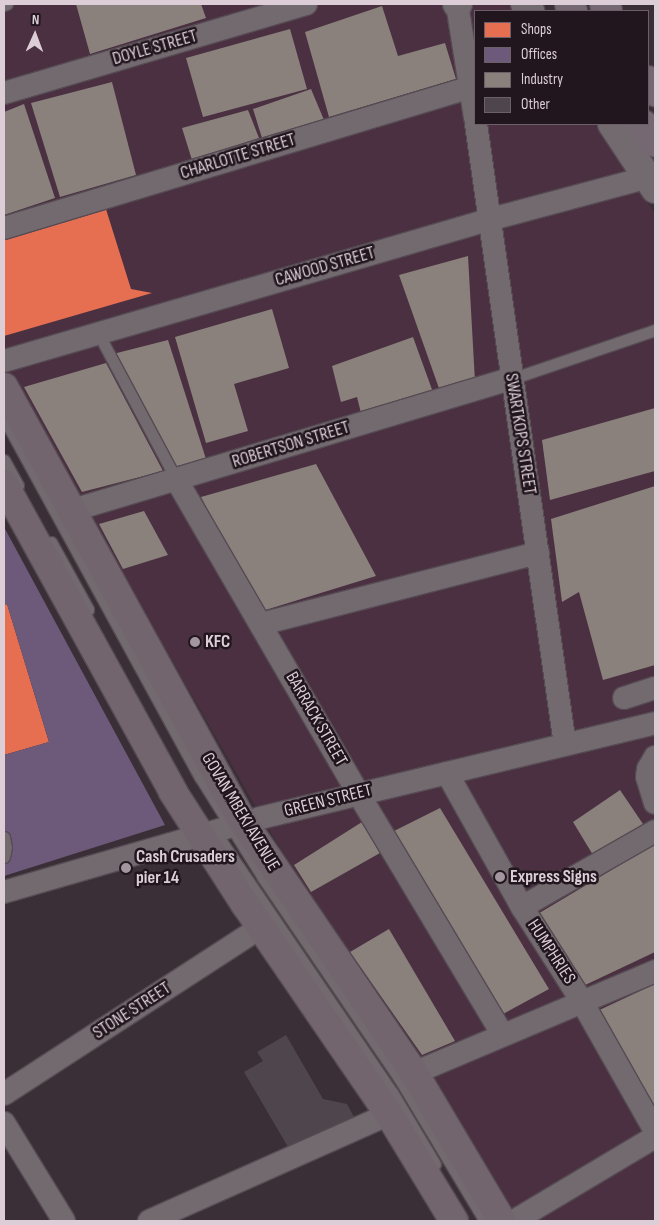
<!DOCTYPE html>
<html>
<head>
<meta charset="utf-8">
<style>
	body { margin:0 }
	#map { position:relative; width:659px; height:1225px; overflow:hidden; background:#3b2f37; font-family:"Sofia Sans Condensed",sans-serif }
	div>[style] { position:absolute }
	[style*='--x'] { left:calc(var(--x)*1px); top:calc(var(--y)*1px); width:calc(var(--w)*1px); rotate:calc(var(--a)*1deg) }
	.built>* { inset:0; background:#4a3041 }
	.shops>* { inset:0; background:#e76f51 }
	.offices>* { inset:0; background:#6d597a }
	.industry>* { inset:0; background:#8a817c }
	.building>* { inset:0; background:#4f454c }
	.roads { filter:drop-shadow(1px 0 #564b53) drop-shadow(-1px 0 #564b53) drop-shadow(0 1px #564b53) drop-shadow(0 -1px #564b53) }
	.lane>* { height:11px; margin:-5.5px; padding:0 5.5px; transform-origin:5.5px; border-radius:5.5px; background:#736a70 }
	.street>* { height:22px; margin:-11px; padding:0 11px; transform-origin:11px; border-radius:11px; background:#736a70 }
	.secondary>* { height:28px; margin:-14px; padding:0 14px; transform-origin:14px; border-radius:14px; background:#736a70 }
	.primary>* { height:28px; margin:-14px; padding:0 14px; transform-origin:14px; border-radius:14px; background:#72656d }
	.highway>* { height:28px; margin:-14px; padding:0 14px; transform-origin:14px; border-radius:14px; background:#766872 }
	.dots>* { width:14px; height:14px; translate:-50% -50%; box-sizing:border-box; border:2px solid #21161d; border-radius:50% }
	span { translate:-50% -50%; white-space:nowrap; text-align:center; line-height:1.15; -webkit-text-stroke:5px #21161d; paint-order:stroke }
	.street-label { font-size:18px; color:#dccdd6 }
	.poi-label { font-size:18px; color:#dccdd6; font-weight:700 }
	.left { translate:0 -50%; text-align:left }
	.frame { position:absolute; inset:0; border:5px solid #dccdd6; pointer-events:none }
	.legend { position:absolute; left:474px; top:10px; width:175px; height:115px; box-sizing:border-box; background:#21161d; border:1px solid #6c5f67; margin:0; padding:6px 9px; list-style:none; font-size:15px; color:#dccdd6 }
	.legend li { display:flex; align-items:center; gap:10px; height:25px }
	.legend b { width:25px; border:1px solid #6c5f67 }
	.north { position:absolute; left:10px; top:10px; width:50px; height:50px; -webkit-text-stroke:4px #21161d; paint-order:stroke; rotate:2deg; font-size:14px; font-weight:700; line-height:20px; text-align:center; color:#dccdd6 }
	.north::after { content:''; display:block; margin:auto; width:18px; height:22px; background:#dccdd6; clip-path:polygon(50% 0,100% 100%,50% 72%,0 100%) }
</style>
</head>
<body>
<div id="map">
	<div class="built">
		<div style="clip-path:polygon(4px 4px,522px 4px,527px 11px,475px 11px,475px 124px,598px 124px,655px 214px,655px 1221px,513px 1221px,269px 830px,4px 368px)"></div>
	</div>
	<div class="shops">
		<div style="clip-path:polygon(105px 206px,131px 289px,152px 293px,4px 336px,4px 235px)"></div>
		<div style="clip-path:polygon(7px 604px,49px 742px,4px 755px,4px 605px)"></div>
	</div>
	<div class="offices">
		<div style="clip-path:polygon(4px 527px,165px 825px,4px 876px,4px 755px,49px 742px,7px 604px,4px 605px)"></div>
	</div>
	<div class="industry">
		<div style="clip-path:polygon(76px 4px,201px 4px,206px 18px,90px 54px)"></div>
		<div style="clip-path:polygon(382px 6px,398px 56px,445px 43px,456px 79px,329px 117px,305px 32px)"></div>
		<div style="clip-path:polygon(290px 29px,307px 89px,203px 117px,186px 58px)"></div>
		<div style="clip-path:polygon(112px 82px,136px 175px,60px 197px,31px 103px)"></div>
		<div style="clip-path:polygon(311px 89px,324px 120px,262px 138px,253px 109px)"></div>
		<div style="clip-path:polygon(24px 104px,55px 198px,4px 215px,4px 112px)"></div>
		<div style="clip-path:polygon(248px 110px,259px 138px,192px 160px,182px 128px)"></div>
		<div style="clip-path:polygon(468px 256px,475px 382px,441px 394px,399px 275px)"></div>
		<div style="clip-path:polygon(272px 309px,289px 368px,234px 384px,248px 431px,206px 443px,175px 337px)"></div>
		<div style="clip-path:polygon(413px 337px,434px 395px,361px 413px,357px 397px,341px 402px,332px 366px)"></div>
		<div style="clip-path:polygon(168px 340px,206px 459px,170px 468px,113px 354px)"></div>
		<div style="clip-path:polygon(106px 363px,163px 471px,82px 492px,24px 387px)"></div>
		<div style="clip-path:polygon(655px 408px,655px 471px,550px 500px,542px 440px)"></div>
		<div style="clip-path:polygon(316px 464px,376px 576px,259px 612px,201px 497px)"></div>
		<div style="clip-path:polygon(655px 486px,655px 665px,603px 680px,579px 592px,562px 602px,551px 519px)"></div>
		<div style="clip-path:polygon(144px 511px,168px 555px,123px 569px,99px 524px)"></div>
		<div style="clip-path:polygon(620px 790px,643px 824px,593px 855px,573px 822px)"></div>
		<div style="clip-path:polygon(440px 808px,549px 989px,503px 1014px,394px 831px)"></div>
		<div style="clip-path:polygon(362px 822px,380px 853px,311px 892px,294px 865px)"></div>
		<div style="clip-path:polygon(655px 844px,655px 952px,581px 987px,536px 915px)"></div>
		<div style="clip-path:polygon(389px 929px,455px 1041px,422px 1055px,350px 952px)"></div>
		<div style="clip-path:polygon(655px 984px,655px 1117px,593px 1013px)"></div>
	</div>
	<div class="building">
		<div style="clip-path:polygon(286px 1035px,323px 1099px,347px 1104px,354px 1117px,288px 1147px,244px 1072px,263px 1061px,257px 1052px)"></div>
	</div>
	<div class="roads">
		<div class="lane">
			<div style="--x:4;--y:5;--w:3;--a:-18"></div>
			<div style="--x:98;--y:333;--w:166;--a:61.9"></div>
			<div style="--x:511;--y:379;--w:152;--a:-18.8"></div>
			<div style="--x:4;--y:418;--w:409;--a:61.4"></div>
			<div style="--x:200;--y:777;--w:119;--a:58"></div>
			<div style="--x:263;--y:878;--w:242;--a:55.8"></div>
			<div style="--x:399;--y:1078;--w:167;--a:59"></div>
			<div style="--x:4;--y:460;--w:29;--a:61"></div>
			<div style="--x:51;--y:542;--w:77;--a:61.1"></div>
			<div style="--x:213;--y:829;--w:318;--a:55.8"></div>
			<div style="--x:392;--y:1092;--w:84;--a:59.2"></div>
			<div style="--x:4;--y:837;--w:10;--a:79"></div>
			<div style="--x:6;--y:847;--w:10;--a:101"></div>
		</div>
		<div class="street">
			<div style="--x:457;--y:4;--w:115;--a:81"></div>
			<div style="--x:4;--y:93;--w:315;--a:-16.4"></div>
			<div style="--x:476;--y:124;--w:627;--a:81.84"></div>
			<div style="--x:4;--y:228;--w:488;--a:-16.8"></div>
			<div style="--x:4;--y:361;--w:504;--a:-16.24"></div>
			<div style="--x:488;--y:220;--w:166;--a:-15"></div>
			<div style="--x:176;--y:479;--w:363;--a:59.9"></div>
			<div style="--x:358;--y:793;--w:282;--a:59.1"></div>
			<div style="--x:70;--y:511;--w:460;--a:-16.7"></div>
			<div style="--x:261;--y:624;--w:286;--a:-14.4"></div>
			<div style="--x:624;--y:698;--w:33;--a:-18"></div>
			<div style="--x:655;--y:757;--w:14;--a:120"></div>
			<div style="--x:648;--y:769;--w:8;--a:97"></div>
			<div style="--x:647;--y:777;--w:27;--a:73"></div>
			<div style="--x:447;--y:773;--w:154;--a:60.8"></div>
			<div style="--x:522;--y:907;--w:110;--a:57.6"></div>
			<div style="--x:581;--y:1000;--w:150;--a:60.5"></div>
			<div style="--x:4;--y:892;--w:266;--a:-16.1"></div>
			<div style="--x:260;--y:818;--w:406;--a:-13.5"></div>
			<div style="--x:522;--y:907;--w:153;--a:-29.7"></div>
			<div style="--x:414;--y:1073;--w:262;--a:-22.9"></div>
			<div style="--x:4;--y:1094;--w:306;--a:-33"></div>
			<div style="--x:4;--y:1123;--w:115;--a:58.5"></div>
			<div style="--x:149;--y:1221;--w:263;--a:-24"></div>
			<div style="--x:514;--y:1221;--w:164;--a:-30.8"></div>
		</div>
		<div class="secondary">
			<div style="--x:457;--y:4;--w:1;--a:0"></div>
			<div style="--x:525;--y:4;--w:9;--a:54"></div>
			<div style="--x:612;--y:124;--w:78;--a:56.5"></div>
		</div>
		<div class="primary">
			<div style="--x:4;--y:387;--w:498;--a:61.2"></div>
			<div style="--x:244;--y:823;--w:302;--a:55.8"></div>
			<div style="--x:414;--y:1073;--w:172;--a:59.3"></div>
			<div style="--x:4;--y:484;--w:351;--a:61.2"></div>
			<div style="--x:173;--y:792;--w:133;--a:57.3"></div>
			<div style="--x:245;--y:904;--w:255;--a:55.6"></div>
			<div style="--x:389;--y:1114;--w:125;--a:58.7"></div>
		</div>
		<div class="highway">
			<div style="--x:569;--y:4;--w:8;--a:60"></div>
			<div style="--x:604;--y:4;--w:8;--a:60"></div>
			<div style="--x:648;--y:80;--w:14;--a:60"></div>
			<div style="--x:643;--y:124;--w:22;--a:58"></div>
		</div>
	</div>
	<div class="dots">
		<div style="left:195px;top:642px;background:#a4969e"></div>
		<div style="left:126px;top:868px;background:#a4969e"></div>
		<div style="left:500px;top:877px;background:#a4969e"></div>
	</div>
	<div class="street-label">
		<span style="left:155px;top:48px;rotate:-16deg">DOYLE STREET</span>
		<span style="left:238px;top:157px;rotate:-17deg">CHARLOTTE STREET</span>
		<span style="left:325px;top:267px;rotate:-16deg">CAWOOD STREET</span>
		<span style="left:520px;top:434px;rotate:81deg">SWARTKOPS STREET</span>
		<span style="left:291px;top:445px;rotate:-17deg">ROBERTSON STREET</span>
		<span style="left:316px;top:719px;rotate:60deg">BARRACK STREET</span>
		<span style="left:328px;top:801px;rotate:-14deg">GREEN STREET</span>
		<span style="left:240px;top:812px;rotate:59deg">GOVAN MBEKI AVENUE</span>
		<span style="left:551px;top:952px;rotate:57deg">HUMPHRIES</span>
		<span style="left:132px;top:1011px;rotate:-33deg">STONE STREET</span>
	</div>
	<div class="poi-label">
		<span class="left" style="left:205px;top:642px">KFC</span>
		<span class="left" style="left:136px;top:868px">Cash Crusaders<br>pier 14</span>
		<span class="left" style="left:510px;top:877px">Express Signs</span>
	</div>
	<div class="frame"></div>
	<ul class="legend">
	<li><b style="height:14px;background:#e76f51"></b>Shops</li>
	<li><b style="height:14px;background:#6d597a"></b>Offices</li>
	<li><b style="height:14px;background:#8a817c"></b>Industry</li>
	<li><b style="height:14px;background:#4f454c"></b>Other</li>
	</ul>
	<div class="north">N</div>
</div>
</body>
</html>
